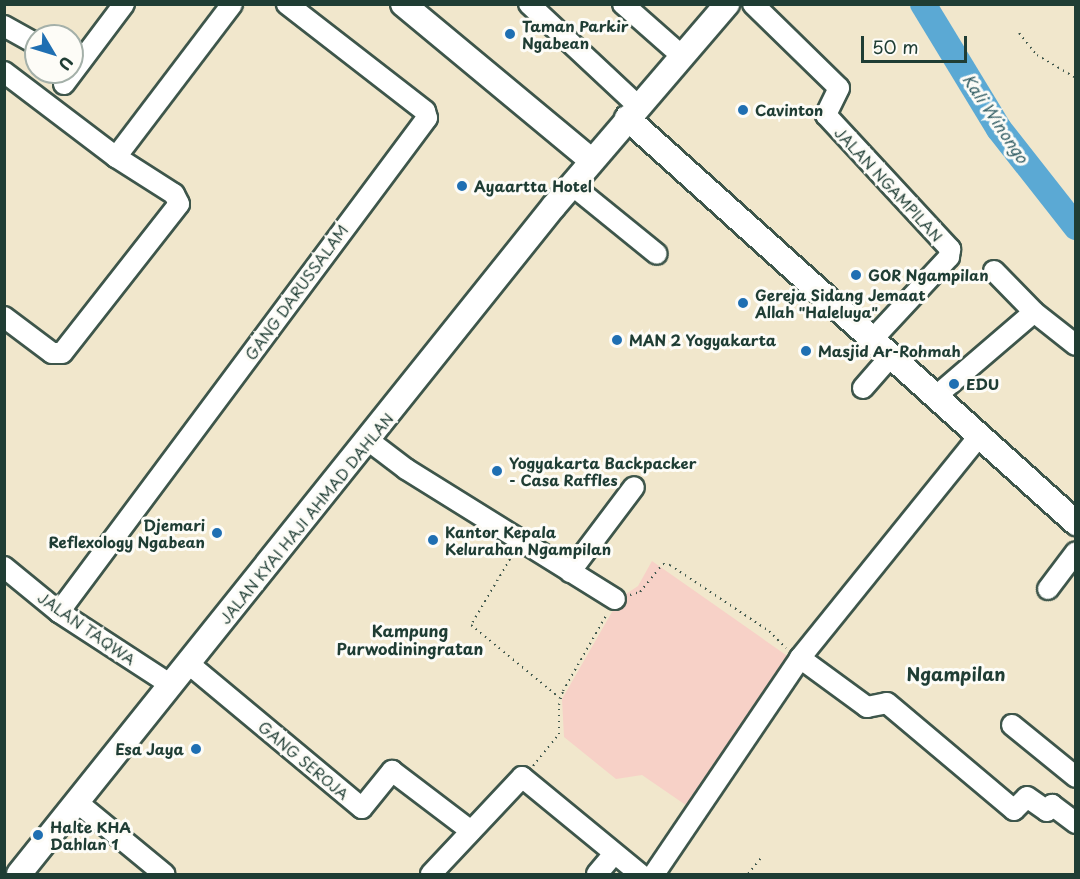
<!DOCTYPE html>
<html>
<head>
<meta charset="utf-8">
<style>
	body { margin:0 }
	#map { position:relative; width:1080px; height:879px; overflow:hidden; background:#f1e7cc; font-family:"Playpen Sans",sans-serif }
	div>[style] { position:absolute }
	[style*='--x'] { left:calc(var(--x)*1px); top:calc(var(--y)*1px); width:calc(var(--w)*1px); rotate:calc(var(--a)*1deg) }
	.built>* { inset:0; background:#f7d1c7 }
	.river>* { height:26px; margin:-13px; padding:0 13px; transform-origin:13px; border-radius:13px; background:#5ba9d4 }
	.path>* { height:2px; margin-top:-1px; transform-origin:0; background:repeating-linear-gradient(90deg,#3e564b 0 1.5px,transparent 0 6px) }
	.roads { filter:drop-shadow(2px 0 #3e564b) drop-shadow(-2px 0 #3e564b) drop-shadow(0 2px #3e564b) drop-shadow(0 -2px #3e564b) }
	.minor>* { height:20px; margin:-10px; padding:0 10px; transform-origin:10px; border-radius:10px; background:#fff }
	.major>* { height:24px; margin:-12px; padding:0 12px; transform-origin:12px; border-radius:12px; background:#fff }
	.dots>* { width:16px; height:16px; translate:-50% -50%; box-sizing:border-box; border:3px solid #fdfcf7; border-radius:50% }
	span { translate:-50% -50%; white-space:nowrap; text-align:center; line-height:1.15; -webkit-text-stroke:6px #fdfcf7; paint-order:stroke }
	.poi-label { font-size:15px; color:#1f3d34; font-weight:700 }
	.left { translate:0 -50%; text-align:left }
	.right { translate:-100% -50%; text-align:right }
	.street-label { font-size:15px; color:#1f3d34 }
	.water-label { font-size:16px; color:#315d64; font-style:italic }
	.neighbourhood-label { font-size:16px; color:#1f3d34; font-weight:700 }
	.quarter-label { font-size:18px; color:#1f3d34; font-weight:700 }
	.frame { position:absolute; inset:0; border:6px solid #1f3d34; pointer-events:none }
	.north { position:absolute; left:24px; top:24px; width:60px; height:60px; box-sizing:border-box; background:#fdfcf7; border:2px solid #a4b0a9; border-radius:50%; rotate:128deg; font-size:16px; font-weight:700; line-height:24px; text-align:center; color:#1f3d34 }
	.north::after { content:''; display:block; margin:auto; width:21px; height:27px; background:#1f6fb2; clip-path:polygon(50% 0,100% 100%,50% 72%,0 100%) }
	.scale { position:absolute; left:861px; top:36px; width:106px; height:27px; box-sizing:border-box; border:3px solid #1f3d34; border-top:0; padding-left:8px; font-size:18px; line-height:21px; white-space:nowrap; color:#1f3d34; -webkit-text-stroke:4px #fdfcf7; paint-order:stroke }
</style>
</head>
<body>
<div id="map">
	<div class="built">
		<div style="clip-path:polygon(652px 561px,796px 662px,693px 810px,642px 775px,616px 779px,564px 737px,562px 699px,620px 598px,638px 586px)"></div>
	</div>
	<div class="river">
		<div style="--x:923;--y:4;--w:146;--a:58.7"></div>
		<div style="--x:999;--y:129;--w:125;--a:51.8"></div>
	</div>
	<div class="path">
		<div style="--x:1019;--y:33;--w:28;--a:51"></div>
		<div style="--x:1037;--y:55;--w:45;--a:30.5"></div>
		<div style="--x:513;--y:554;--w:82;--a:120.6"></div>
		<div style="--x:471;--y:625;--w:115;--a:39.4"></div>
		<div style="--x:630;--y:595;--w:10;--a:-17"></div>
		<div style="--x:640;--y:592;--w:36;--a:-51"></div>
		<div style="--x:663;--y:564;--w:7;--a:8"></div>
		<div style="--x:670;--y:565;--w:119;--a:33.7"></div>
		<div style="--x:769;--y:631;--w:24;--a:45"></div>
		<div style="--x:533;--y:766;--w:41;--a:-50.9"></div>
		<div style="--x:559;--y:734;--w:29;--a:-90"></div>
		<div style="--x:559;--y:705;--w:15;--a:-74"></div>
		<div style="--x:563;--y:691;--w:89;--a:-60.3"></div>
		<div style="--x:748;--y:874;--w:22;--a:-51"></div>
	</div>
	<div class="roads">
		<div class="minor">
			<div style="--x:529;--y:4;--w:149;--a:43.1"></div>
			<div style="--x:623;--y:4;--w:79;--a:41.4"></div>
			<div style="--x:753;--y:4;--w:120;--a:44.3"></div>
			<div style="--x:839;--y:88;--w:30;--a:116"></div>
			<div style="--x:826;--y:115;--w:183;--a:47.2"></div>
			<div style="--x:950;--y:249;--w:8;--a:97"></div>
			<div style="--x:949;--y:257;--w:113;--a:132.9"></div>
			<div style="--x:4;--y:26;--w:37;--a:29"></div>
			<div style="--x:4;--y:72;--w:141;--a:37.2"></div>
			<div style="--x:116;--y:157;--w:69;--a:32.5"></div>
			<div style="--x:174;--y:194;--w:11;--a:63"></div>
			<div style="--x:179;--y:204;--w:189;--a:128.1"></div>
			<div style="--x:62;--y:353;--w:10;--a:180"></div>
			<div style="--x:52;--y:353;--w:60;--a:-143.1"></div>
			<div style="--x:64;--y:84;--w:100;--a:-53.1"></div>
			<div style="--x:116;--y:157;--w:192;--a:-52.8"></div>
			<div style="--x:572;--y:185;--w:109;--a:39.1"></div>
			<div style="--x:994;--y:271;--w:57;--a:45.7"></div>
			<div style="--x:1034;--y:312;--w:53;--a:38.2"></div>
			<div style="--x:863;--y:388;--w:41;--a:-48.9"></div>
			<div style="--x:935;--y:397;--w:130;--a:-40.6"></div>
			<div style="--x:368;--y:440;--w:48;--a:37.3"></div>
			<div style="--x:406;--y:469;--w:246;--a:31.9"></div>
			<div style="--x:4;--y:567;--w:71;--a:39.3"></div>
			<div style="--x:59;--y:612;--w:134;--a:33.1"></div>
			<div style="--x:570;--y:572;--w:106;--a:-53"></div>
			<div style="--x:1048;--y:589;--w:46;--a:-52.9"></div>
			<div style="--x:59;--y:612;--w:616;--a:-53.32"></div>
			<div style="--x:427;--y:118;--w:7;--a:-106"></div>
			<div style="--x:425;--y:111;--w:175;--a:-142.2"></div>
			<div style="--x:800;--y:658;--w:83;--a:36.2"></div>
			<div style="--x:867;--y:707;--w:20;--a:-11"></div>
			<div style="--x:887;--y:703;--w:166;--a:40.1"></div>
			<div style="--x:1014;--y:810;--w:18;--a:-45"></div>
			<div style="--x:1027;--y:797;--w:24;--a:35"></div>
			<div style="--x:1047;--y:811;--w:8;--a:-50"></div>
			<div style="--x:1052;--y:805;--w:30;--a:37"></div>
			<div style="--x:189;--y:664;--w:225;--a:39.8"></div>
			<div style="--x:362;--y:808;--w:48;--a:-51"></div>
			<div style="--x:392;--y:771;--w:99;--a:37.2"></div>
			<div style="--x:1012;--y:725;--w:82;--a:39.1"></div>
			<div style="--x:78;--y:803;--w:112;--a:39.5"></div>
			<div style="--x:431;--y:874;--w:133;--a:-46.8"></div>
			<div style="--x:522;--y:777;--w:153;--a:39.4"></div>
			<div style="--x:597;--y:874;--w:26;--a:-50"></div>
			<div style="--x:654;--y:874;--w:261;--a:-55.9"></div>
			<div style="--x:800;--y:658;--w:285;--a:-51.1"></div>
		</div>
		<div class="major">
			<div style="--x:403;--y:4;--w:244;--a:39.7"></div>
			<div style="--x:627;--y:118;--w:605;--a:42.05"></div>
			<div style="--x:19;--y:874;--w:856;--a:-51.31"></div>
			<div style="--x:554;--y:206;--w:266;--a:-49.4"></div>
		</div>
	</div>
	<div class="dots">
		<div style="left:510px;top:34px;background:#1f6fb2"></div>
		<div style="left:743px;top:110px;background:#1f6fb2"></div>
		<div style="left:462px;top:186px;background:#1f6fb2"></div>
		<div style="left:856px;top:275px;background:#1f6fb2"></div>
		<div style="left:743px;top:303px;background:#1f6fb2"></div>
		<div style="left:617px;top:340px;background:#1f6fb2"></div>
		<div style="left:806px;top:351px;background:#1f6fb2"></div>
		<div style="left:954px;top:384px;background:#1f6fb2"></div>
		<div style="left:497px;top:471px;background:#1f6fb2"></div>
		<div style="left:217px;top:533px;background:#1f6fb2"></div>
		<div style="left:433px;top:540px;background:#1f6fb2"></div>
		<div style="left:196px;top:749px;background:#1f6fb2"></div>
		<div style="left:38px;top:835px;background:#1f6fb2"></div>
	</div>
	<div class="poi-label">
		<span class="left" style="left:522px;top:34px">Taman Parkir<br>Ngabean</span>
		<span class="left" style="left:755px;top:110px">Cavinton</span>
		<span class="left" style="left:474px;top:186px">Ayaartta Hotel</span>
		<span class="left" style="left:868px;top:275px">GOR Ngampilan</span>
		<span class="left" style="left:755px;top:303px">Gereja Sidang Jemaat<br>Allah "Haleluya"</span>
		<span class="left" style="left:629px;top:340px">MAN 2 Yogyakarta</span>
		<span class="left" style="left:818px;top:351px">Masjid Ar-Rohmah</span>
		<span class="left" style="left:966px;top:384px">EDU</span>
		<span class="left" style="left:509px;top:471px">Yogyakarta Backpacker<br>- Casa Raffles</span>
		<span class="right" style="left:205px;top:533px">Djemari<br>Reflexology Ngabean</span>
		<span class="left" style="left:445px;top:540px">Kantor Kepala<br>Kelurahan Ngampilan</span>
		<span class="right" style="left:184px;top:749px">Esa Jaya</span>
		<span class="left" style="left:50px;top:835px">Halte KHA<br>Dahlan 1</span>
	</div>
	<div class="street-label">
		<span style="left:889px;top:184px;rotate:47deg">JALAN NGAMPILAN</span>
		<span style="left:296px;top:292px;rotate:-54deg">GANG DARUSSALAM</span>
		<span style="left:306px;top:518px;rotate:-51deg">JALAN KYAI HAJI AHMAD DAHLAN</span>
		<span style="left:87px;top:628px;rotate:35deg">JALAN TAQWA</span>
		<span style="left:304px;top:760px;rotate:40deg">GANG SEROJA</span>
	</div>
	<div class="water-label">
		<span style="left:996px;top:118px;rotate:56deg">Kali Winongo</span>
	</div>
	<div class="neighbourhood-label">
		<span style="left:410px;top:639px">Kampung<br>Purwodiningratan</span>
	</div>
	<div class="quarter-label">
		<span style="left:956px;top:674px">Ngampilan</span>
	</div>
	<div class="frame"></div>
	<div class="north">U</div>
	<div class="scale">50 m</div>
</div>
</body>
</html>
